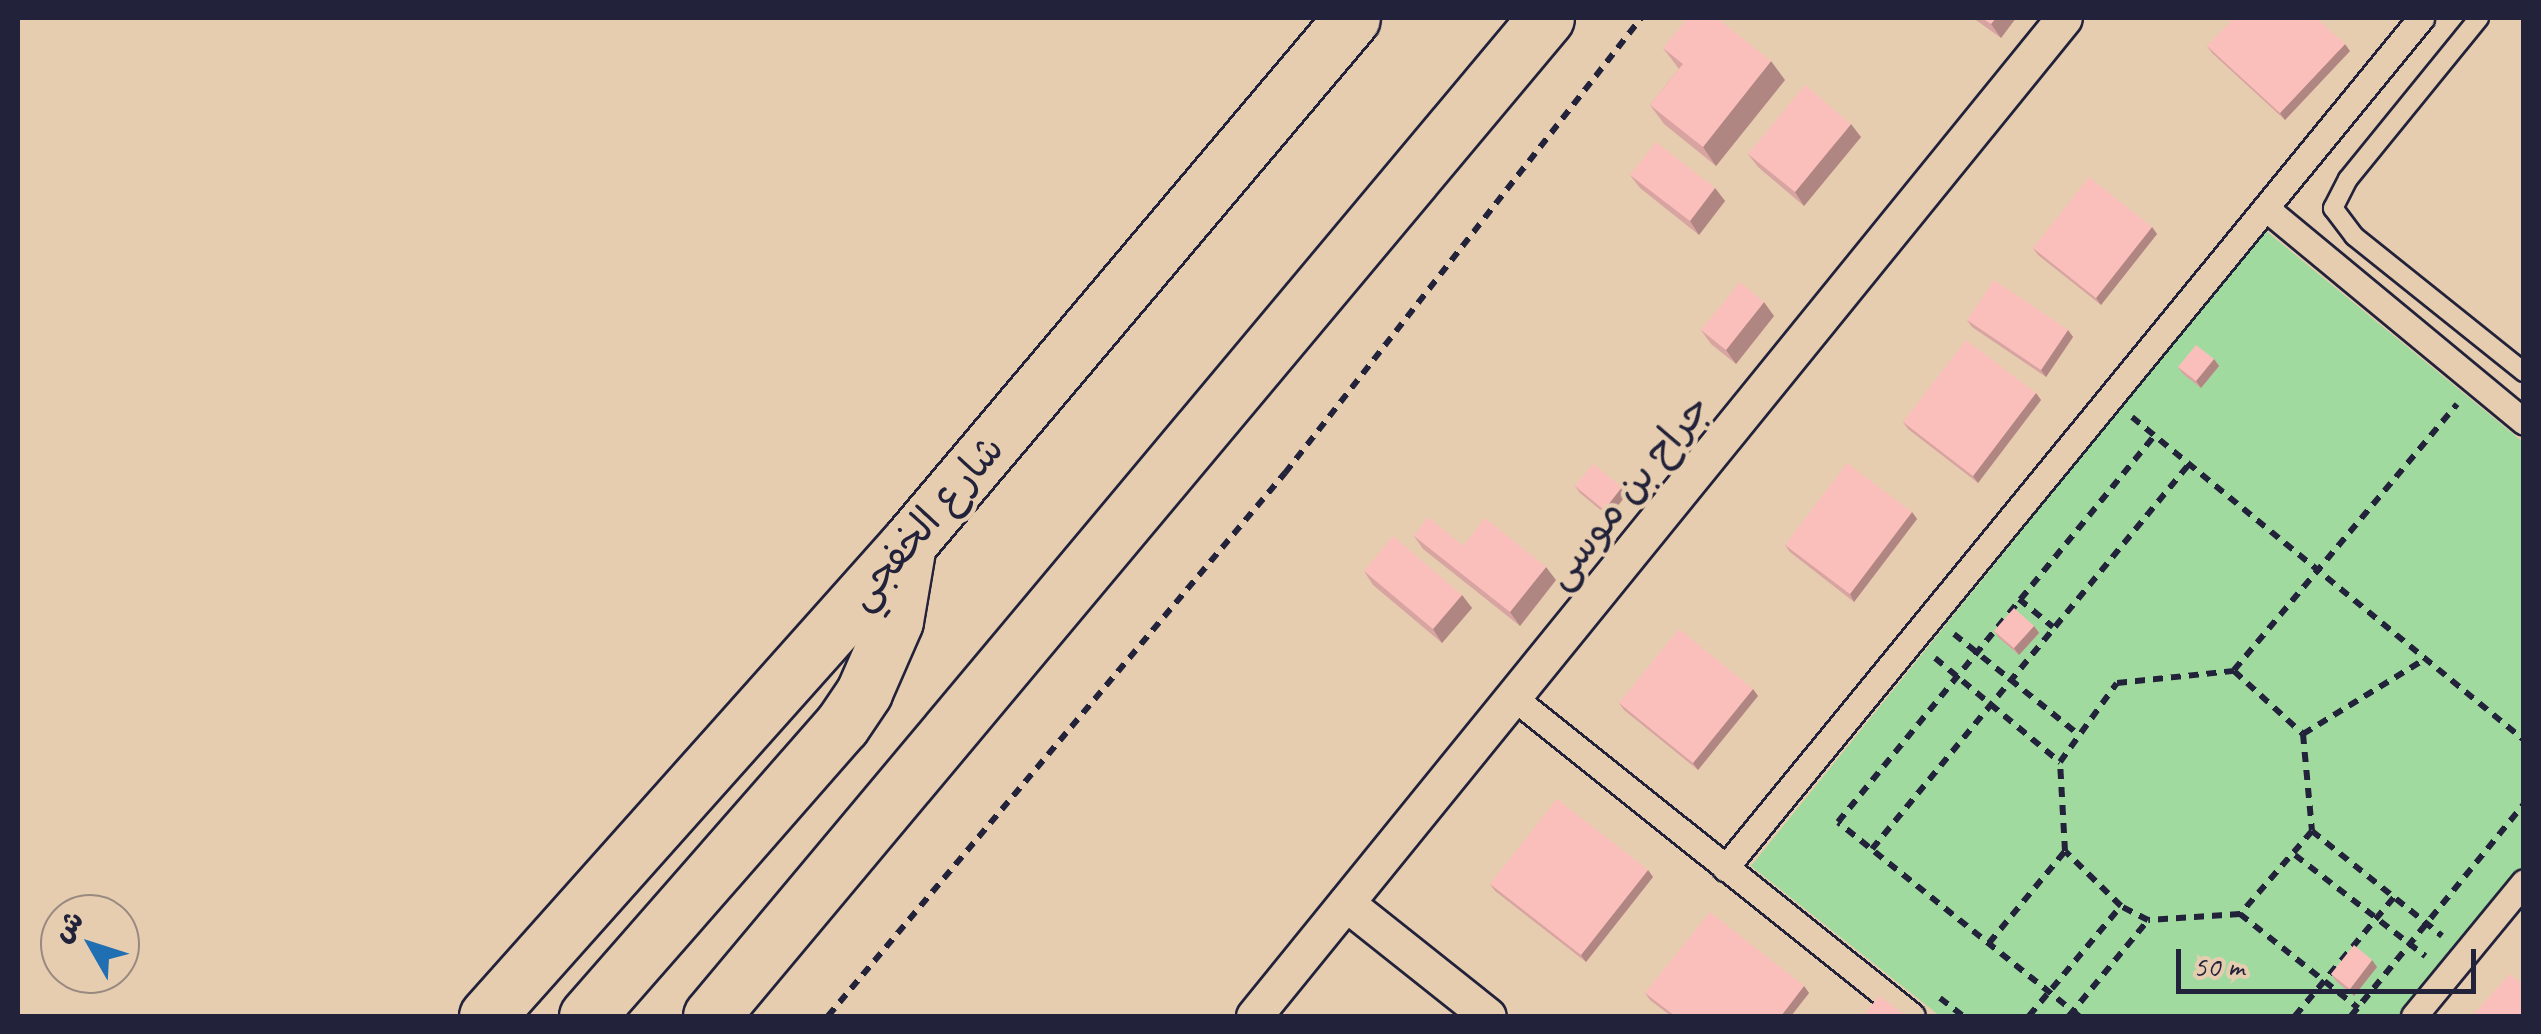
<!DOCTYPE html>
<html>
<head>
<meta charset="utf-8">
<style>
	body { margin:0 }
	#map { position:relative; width:2541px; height:1034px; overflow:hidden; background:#e7cdaf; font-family:Caveat,"Playpen Sans Arabic",sans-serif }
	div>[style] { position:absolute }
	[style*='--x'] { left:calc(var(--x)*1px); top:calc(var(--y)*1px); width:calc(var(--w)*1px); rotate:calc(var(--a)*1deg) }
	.green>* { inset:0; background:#a0da9f }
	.path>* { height:6px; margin-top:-3px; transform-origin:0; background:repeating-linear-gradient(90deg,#22223b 0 10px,transparent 0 18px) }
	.roads { filter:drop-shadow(2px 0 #22223b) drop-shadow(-2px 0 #22223b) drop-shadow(0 2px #22223b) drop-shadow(0 -2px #22223b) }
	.service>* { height:18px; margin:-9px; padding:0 9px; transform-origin:9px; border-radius:9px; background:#e7cdaf }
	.pedestrian>* { height:25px; margin:-12.5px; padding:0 12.5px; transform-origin:12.5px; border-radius:12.5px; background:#e7cdaf }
	.minor>* { height:35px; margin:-17.5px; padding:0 17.5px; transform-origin:17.5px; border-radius:17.5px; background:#e7cdaf }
	.trunk>* { height:55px; margin:-27.5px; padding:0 27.5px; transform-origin:27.5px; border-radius:27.5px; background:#e7cdaf }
	.wall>* { inset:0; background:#d8a4a1 }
	.shaded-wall>* { inset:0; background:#b08683 }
	.building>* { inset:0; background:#fbbfbb }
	span { translate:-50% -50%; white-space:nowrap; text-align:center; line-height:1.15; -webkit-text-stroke:9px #e7cdaf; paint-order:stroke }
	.street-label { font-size:40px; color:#22223b }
	.frame { position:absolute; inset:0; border:20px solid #22223b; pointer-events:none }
	.north { position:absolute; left:40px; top:894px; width:100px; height:100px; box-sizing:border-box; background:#e7cdaf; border:2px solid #988981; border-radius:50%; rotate:309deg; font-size:28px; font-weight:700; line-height:40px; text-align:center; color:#22223b }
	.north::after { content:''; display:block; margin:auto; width:35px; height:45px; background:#1f6fb2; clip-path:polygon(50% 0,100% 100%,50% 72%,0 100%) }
	.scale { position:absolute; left:2176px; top:949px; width:300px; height:45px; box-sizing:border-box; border:5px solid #22223b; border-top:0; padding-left:12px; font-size:30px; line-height:35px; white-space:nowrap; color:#22223b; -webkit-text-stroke:8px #e7cdaf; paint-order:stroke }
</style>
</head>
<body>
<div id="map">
	<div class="green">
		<div style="clip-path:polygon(2265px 230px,2523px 442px,2523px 868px,2403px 1016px,1940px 1016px,1751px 866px)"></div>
	</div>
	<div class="path">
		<div style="--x:2132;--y:417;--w:508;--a:39.49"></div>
		<div style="--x:2019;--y:599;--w:44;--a:39.5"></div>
		<div style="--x:1954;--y:634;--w:159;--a:38.9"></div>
		<div style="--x:1935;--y:658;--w:163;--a:39.8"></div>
		<div style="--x:2234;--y:670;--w:347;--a:-50"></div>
		<div style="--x:2303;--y:734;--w:143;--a:-31.6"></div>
		<div style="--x:2312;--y:831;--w:167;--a:38.9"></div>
		<div style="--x:1872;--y:849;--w:500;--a:-50.52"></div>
		<div style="--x:2295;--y:855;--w:165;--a:37.8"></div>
		<div style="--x:2240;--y:914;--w:151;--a:38.5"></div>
		<div style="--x:1989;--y:943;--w:119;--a:-50.4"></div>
		<div style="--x:2065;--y:851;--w:89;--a:-93.2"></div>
		<div style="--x:2060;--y:762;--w:97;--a:-54.2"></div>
		<div style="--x:2117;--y:683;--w:118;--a:-5.9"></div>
		<div style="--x:2234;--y:671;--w:93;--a:42.4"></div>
		<div style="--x:2303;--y:734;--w:97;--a:84.7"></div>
		<div style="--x:2312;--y:831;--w:110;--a:130.9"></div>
		<div style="--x:2240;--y:914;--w:92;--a:176.3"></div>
		<div style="--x:2148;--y:920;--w:30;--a:-153"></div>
		<div style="--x:2121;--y:906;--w:78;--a:-135.5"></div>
		<div style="--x:1940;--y:998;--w:29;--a:38"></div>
		<div style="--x:828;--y:1016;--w:710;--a:-49.92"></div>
		<div style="--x:1285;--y:473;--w:578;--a:-51.96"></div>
		<div style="--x:2029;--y:1016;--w:143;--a:-50.1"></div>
		<div style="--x:2069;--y:1016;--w:124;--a:-50.5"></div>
		<div style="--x:2079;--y:1016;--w:309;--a:-141.2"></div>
		<div style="--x:1838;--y:822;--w:500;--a:-50.68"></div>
		<div style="--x:2295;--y:1016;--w:155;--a:-50.2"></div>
		<div style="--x:2351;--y:1016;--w:274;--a:-50.8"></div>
	</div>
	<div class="roads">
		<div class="service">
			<div style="--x:2479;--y:18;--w:208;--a:129.1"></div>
			<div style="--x:2348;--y:179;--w:33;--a:117"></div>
			<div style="--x:2333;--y:208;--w:35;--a:53"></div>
			<div style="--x:2354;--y:236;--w:218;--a:38.7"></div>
		</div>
		<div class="pedestrian">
			<div style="--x:2268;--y:210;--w:332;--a:39.6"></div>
			<div style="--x:1514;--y:698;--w:509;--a:38.62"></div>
			<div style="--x:1725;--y:868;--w:1099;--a:-50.69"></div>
			<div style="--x:2414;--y:1016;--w:173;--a:-50.6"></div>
		</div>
		<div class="minor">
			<div style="--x:1346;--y:903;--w:181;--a:38.5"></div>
			<div style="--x:1254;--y:1016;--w:1285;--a:-50.94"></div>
		</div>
		<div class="trunk">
			<div style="--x:487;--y:1016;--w:632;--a:-48.27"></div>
			<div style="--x:908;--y:544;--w:688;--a:-49.83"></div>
			<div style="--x:587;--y:1016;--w:387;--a:-48.8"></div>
			<div style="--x:842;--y:725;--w:40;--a:-56"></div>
			<div style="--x:864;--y:692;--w:77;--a:-66.4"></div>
			<div style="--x:895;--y:621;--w:78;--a:-80.4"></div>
			<div style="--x:711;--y:1016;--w:1301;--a:-50.08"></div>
		</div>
	</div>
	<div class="wall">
		<div style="clip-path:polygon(1973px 18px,2016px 18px,2001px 38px)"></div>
		<div style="clip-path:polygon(2207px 46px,2350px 51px,2285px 120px,2212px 53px)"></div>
		<div style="clip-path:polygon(1663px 48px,1785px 80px,1716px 166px,1664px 124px,1650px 105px,1679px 69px)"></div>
		<div style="clip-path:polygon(1861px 137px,1804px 206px,1758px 167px,1748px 154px)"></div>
		<div style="clip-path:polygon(1630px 175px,1715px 188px,1725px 201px,1699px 235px,1640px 188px)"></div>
		<div style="clip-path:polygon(2152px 227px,2157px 234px,2101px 305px,2038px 255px,2033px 248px)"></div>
		<div style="clip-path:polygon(1774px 316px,1736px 364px,1711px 344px,1701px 330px)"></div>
		<div style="clip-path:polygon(1967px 320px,2068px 330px,2073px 337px,2046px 377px,1972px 327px)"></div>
		<div style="clip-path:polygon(2214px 359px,2219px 366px,2201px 388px,2183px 374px,2178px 367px)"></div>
		<div style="clip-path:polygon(2036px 393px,2041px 400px,1978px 483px,1908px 429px,1903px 422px)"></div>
		<div style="clip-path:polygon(1575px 486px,1622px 487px,1627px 494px,1609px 517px,1580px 493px)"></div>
		<div style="clip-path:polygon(1912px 512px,1917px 519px,1854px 602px,1790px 552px,1785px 545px)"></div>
		<div style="clip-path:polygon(1414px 536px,1463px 546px,1556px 580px,1520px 626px,1423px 549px)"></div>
		<div style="clip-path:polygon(1364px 571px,1462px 595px,1472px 608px,1442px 643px,1373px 585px)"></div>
		<div style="clip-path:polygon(2034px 626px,2039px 633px,2019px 655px,1999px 638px,1994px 631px)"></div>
		<div style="clip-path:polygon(1753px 689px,1758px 696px,1698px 770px,1624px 710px,1619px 703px)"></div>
		<div style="clip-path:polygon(1648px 870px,1653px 877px,1586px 962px,1495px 891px,1490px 884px)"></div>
		<div style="clip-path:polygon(2377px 967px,2354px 996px,2336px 981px,2331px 974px)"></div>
		<div style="clip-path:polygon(1804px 986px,1809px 993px,1791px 1016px,1671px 1016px,1650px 1000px,1645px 993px)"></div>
	</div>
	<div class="shaded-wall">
		<div style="clip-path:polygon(1996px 18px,2016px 18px,2001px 38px,1991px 24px)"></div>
		<div style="clip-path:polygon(2345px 44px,2350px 51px,2285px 120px,2280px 113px)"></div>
		<div style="clip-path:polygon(1771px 61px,1785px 80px,1716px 166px,1703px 147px)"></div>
		<div style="clip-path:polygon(1851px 124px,1861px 137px,1804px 206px,1795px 192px)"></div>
		<div style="clip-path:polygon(1715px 188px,1725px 201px,1699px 235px,1690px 221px)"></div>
		<div style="clip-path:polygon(2152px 227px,2157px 234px,2101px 305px,2096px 298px)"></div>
		<div style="clip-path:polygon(1764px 302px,1774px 316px,1736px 364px,1726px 350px)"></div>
		<div style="clip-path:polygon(2068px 330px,2073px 337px,2046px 377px,2041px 370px)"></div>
		<div style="clip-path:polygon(2214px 359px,2219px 366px,2201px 388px,2196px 381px)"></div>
		<div style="clip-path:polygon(2036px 393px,2041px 400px,1978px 483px,1973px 476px)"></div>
		<div style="clip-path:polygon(1622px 487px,1627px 494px,1609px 517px,1604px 510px)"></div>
		<div style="clip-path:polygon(1912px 512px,1917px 519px,1854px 602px,1850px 594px)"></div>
		<div style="clip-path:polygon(1546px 567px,1556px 580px,1520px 626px,1510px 612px)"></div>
		<div style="clip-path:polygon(1462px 595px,1472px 608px,1442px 643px,1433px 629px)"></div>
		<div style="clip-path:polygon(2034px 626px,2039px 633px,2019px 655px,2014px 648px)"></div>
		<div style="clip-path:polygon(1753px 689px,1758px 696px,1698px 770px,1693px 763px)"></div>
		<div style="clip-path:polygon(1648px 870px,1653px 877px,1586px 962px,1581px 955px)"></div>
		<div style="clip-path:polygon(2372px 960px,2377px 967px,2354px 996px,2350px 989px)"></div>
		<div style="clip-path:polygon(1804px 986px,1809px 993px,1791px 1016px,1781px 1016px)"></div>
	</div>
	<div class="building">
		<div style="clip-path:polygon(1688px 18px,1717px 18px,1771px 61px,1703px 147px,1650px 105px,1683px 64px,1663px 48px)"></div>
		<div style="clip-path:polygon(1982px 18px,1996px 18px,1991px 24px)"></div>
		<div style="clip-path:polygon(2234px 18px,2316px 18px,2345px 44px,2280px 113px,2207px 46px)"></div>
		<div style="clip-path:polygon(1805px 85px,1851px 124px,1795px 192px,1748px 154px)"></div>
		<div style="clip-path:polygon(1656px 142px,1715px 188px,1690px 221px,1630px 175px)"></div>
		<div style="clip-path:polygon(2089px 177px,2152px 227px,2096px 298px,2033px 248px)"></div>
		<div style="clip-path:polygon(1994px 280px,2068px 330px,2041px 370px,1967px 320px)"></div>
		<div style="clip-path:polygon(1740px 282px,1764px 302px,1726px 350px,1701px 330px)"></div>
		<div style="clip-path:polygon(1966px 340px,2036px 393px,1973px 476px,1903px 422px)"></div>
		<div style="clip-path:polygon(2196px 345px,2214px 359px,2196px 381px,2178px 367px)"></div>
		<div style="clip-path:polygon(1847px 463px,1912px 512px,1850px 594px,1785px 545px)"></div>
		<div style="clip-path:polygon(1593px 464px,1622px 487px,1604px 510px,1575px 486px)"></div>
		<div style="clip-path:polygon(1428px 517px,1463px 546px,1485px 518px,1546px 567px,1510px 612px,1414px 536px)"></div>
		<div style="clip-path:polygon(1393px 536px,1462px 595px,1433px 629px,1364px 571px)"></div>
		<div style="clip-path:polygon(2014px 608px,2034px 626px,2014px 648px,1994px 631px)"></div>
		<div style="clip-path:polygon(1679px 629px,1753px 689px,1693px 763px,1619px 703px)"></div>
		<div style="clip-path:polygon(1557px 799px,1648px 870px,1581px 955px,1490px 884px)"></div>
		<div style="clip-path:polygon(1710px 912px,1804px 986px,1781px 1016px,1675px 1016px,1645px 993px)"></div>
		<div style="clip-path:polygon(2354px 945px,2372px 960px,2350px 989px,2331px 974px)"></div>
		<div style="clip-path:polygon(2510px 974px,2524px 986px,2524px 1016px,2472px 1016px)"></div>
		<div style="clip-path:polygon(1879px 996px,1906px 1016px,1863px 1016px)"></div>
	</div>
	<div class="street-label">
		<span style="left:1627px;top:491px;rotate:-51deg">جراح بن موسى</span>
		<span style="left:925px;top:522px;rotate:-49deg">شارع الخفجي</span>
	</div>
	<div class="frame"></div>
	<div class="north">ش</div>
	<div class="scale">50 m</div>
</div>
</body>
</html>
